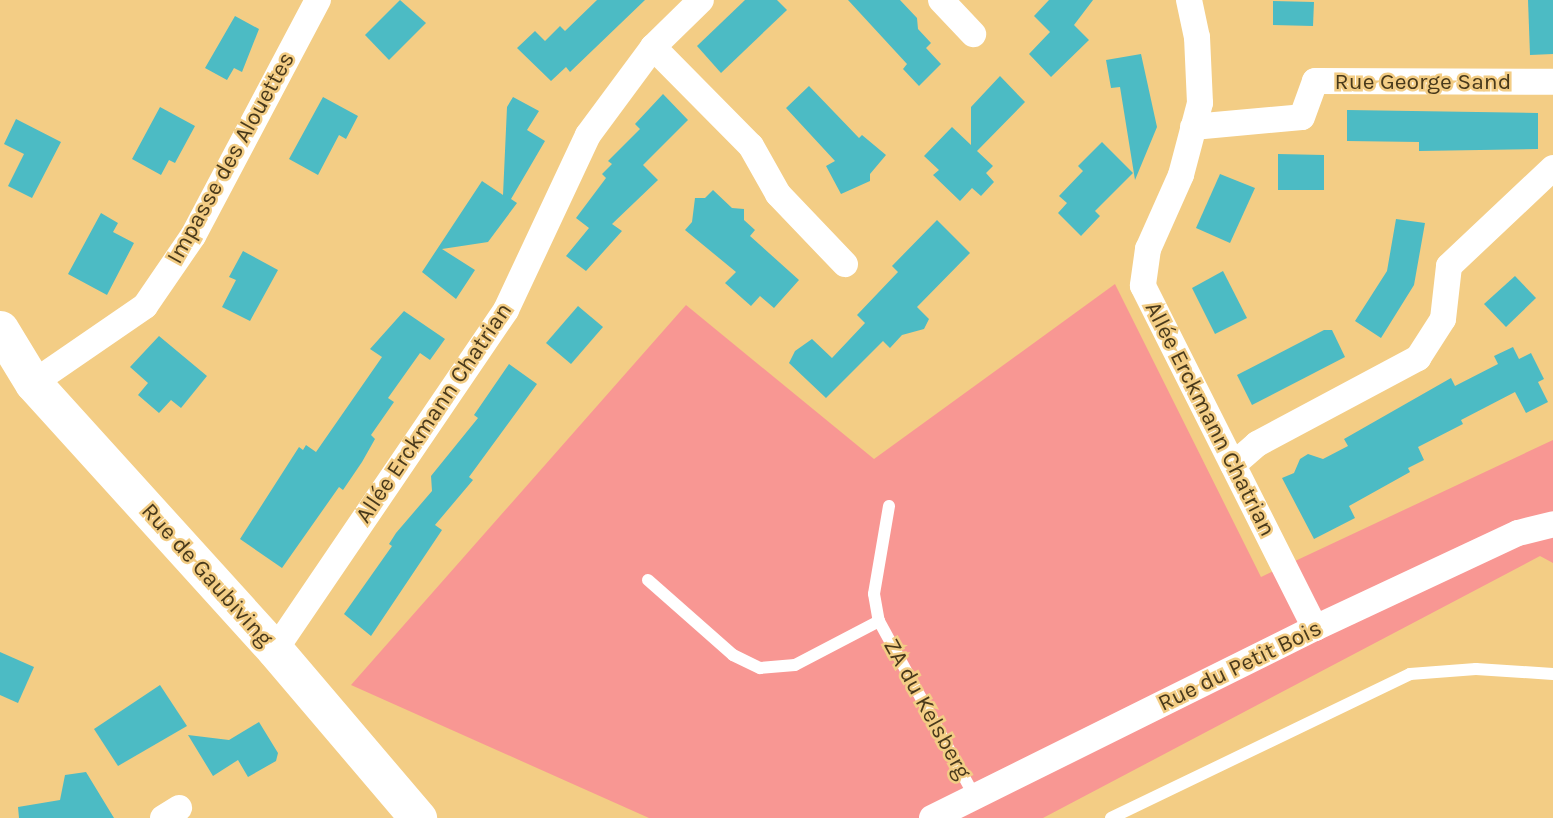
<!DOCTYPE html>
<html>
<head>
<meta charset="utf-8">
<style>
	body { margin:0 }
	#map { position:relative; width:1553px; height:818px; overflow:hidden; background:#f3cd85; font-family:Karla,sans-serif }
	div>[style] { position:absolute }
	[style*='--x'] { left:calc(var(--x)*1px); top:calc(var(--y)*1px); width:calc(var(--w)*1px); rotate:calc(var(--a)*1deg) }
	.green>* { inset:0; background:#f89793 }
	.building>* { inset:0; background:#4cbbc4 }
	.lane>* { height:12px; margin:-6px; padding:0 6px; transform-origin:6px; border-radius:6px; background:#fff }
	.street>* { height:26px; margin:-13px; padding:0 13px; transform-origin:13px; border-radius:13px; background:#fff }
	.secondary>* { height:37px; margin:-18.5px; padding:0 18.5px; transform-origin:18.5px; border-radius:18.5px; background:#fff }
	span { translate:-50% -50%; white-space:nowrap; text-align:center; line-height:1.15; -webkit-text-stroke:5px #f3cd85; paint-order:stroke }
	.street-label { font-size:23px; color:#48391b }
</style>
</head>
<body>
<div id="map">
	<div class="green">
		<div style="clip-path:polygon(1115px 284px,1261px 577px,1553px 440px,1553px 563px,1540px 556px,1043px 818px,649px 818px,351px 685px,686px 305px,874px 459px)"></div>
	</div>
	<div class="building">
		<div style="clip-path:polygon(400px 0,426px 23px,389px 60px,365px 35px)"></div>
		<div style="clip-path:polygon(597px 0,645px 0,570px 72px,566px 67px,551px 81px,517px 48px,535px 31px,545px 41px,560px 26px,565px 31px)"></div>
		<div style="clip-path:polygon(745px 0,777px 0,787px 10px,721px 73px,697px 46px)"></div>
		<div style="clip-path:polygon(848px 0,900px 0,917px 18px,918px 29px,931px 43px,926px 48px,941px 64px,919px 86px,903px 69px,907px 64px)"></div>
		<div style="clip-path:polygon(1049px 0,1093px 0,1074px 25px,1089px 40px,1051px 77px,1029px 54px,1050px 32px,1034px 16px)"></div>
		<div style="clip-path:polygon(1528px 0,1553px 0,1553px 54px,1530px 55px)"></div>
		<div style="clip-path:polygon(1273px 1px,1314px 2px,1313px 26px,1273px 25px)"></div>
		<div style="clip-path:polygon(235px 16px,259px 29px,242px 72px,234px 68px,227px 80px,205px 68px)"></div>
		<div style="clip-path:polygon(1141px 54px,1157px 127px,1135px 180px,1120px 87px,1111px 88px,1106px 60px)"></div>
		<div style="clip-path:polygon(1000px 76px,1025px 102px,977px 151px,993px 166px,986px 173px,994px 182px,981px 196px,972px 188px,960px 201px,933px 175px,939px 170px,924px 156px,952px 127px,971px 145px,971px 107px)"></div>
		<div style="clip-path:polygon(809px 86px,859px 138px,862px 135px,886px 155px,870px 174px,870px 181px,841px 194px,826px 166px,835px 161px,786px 108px)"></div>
		<div style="clip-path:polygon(663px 94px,688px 120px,643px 165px,658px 180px,612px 224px,622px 231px,586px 271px,566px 256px,589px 228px,576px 218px,606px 178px,602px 174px,612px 164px,608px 161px,640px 129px,635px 124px)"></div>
		<div style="clip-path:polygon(323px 97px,358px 116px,346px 139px,339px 135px,318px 175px,289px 159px)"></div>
		<div style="clip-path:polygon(513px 97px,539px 111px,527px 130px,545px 141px,511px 199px,517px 203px,488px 242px,442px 249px,475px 270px,456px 299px,422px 272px,482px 181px,503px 195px,507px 107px)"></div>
		<div style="clip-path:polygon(160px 107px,195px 126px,175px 163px,169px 160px,161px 175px,132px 159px)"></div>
		<div style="clip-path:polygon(1347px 110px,1538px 113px,1538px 149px,1419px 151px,1419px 142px,1347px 141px)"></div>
		<div style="clip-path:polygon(16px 119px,61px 142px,32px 198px,8px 186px,24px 154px,4px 144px)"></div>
		<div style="clip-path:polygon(1102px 142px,1133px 173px,1095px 211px,1100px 216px,1081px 236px,1058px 213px,1067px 203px,1059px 196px,1083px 171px,1078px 166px)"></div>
		<div style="clip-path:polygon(1278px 154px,1324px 155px,1324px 190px,1278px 190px)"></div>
		<div style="clip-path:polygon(1220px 174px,1255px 188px,1230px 243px,1196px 228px)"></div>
		<div style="clip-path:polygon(713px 190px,732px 208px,744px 209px,744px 220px,755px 230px,750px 236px,799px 280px,774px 308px,760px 296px,751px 306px,725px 283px,736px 272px,685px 230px,692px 222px,695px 198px,705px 198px)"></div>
		<div style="clip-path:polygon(101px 213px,118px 223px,113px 232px,134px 243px,107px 295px,68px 274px)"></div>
		<div style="clip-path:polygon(1396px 219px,1425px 223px,1414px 285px,1381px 338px,1355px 321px,1387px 271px)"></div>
		<div style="clip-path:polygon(937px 220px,970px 253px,917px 307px,929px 319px,924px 329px,902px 335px,890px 348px,883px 341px,826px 398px,789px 363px,795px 351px,812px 339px,832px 358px,865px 323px,857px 315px,898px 272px,892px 266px)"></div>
		<div style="clip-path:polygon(243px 251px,278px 270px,250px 321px,222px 307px,236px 280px,229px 277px)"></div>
		<div style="clip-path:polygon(1223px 271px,1247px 318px,1215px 334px,1192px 288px)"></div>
		<div style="clip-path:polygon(1515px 276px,1536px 298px,1506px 327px,1484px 304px)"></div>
		<div style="clip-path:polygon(578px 306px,603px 327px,571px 364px,546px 343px)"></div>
		<div style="clip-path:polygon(404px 311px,445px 339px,430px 360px,420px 353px,388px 398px,394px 402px,371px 435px,375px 439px,362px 462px,343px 490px,339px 487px,282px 568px,240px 539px,299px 447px,303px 450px,306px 445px,316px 452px,382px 357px,370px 349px)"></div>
		<div style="clip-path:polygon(1324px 330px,1332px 330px,1345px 357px,1252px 405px,1237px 375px)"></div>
		<div style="clip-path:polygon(159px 336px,207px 376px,181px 408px,171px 400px,159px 413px,138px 395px,148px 383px,130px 367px)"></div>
		<div style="clip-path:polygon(1513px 347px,1519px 359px,1531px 353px,1544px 379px,1538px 382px,1548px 402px,1526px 413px,1515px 392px,1461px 420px,1463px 424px,1418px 447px,1424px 460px,1408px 468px,1410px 472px,1349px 506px,1355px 518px,1314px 539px,1282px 478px,1294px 473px,1300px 459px,1308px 454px,1323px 459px,1348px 446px,1344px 439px,1451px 378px,1455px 386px,1498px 364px,1494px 356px)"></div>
		<div style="clip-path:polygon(509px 364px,537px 384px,469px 477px,473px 480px,435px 525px,442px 530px,371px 636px,344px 614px,392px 546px,389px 544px,396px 533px,432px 491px,431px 476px,478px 418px,474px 415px)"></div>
		<div style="clip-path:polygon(0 652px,34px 667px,18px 703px,0 695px)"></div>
		<div style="clip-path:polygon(160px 685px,187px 726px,118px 766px,94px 729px)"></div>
		<div style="clip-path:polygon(259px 722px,278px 753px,276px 761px,248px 777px,238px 760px,213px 776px,188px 735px,229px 740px)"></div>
		<div style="clip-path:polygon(86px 772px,114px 818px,19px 818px,18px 807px,60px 800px,65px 775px)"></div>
	</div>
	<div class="lane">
		<div style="--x:889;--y:506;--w:89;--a:99.7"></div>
		<div style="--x:874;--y:594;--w:27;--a:80"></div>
		<div style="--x:879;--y:621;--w:200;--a:61.4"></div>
		<div style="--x:648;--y:580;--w:113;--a:41.4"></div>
		<div style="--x:733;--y:655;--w:30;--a:26"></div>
		<div style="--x:760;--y:668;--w:35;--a:-5"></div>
		<div style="--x:795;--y:665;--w:95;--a:-27.6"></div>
		<div style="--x:1111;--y:818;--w:332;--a:-25.7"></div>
		<div style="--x:1410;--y:674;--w:66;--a:-4.3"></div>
		<div style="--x:1476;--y:669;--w:77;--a:3.7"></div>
	</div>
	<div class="street">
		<div style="--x:941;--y:0;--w:47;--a:46.7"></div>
		<div style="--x:1189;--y:0;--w:38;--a:78"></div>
		<div style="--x:1197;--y:37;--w:66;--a:87.4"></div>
		<div style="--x:1200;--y:103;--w:74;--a:104.8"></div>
		<div style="--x:1181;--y:175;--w:81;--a:114"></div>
		<div style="--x:1148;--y:249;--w:37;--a:98"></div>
		<div style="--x:1143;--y:286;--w:383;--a:63.3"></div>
		<div style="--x:653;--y:47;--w:139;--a:45.3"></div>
		<div style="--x:751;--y:146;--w:55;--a:60.6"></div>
		<div style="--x:778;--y:194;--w:97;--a:46.3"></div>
		<div style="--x:1193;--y:127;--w:109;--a:-5.2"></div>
		<div style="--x:1302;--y:117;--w:38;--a:-70"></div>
		<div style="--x:1315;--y:81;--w:238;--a:0.2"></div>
		<div style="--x:33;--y:383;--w:136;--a:-34.5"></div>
		<div style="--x:145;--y:306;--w:85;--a:-55.6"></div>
		<div style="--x:193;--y:236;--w:267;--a:-62.1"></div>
		<div style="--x:1233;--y:465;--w:32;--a:-41"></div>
		<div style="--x:1257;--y:444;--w:183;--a:-28.1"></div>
		<div style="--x:1418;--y:358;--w:46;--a:-57.3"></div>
		<div style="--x:1443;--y:319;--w:53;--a:-83.5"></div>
		<div style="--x:1449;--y:266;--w:143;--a:-43.3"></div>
		<div style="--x:275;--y:650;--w:411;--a:-55.8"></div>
		<div style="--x:506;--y:310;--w:193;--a:-64.9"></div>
		<div style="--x:588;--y:135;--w:109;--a:-53.5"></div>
		<div style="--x:653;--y:47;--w:67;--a:-44.4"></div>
		<div style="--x:163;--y:818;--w:19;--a:-32"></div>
		<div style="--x:932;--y:818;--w:428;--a:-26.4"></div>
		<div style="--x:1315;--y:628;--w:224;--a:-25.1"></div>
		<div style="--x:1518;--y:533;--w:36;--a:-14"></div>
	</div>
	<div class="secondary">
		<div style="--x:0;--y:329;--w:63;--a:58.6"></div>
		<div style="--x:33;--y:383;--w:360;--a:47.8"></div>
		<div style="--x:275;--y:650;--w:221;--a:49.6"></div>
	</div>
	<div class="street-label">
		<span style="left:1423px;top:82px">Rue George Sand</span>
		<span style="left:231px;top:158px;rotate:-61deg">Impasse des Alouettes</span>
		<span style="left:434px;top:413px;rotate:-56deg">Allée Erckmann Chatrian</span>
		<span style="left:1210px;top:419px;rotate:63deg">Allée Erckmann Chatrian</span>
		<span style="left:207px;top:575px;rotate:48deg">Rue de Gaubiving</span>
		<span style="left:1240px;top:666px;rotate:-26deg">Rue du Petit Bois</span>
		<span style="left:927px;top:709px;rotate:61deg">ZA du Kelsberg</span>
	</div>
</div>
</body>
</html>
